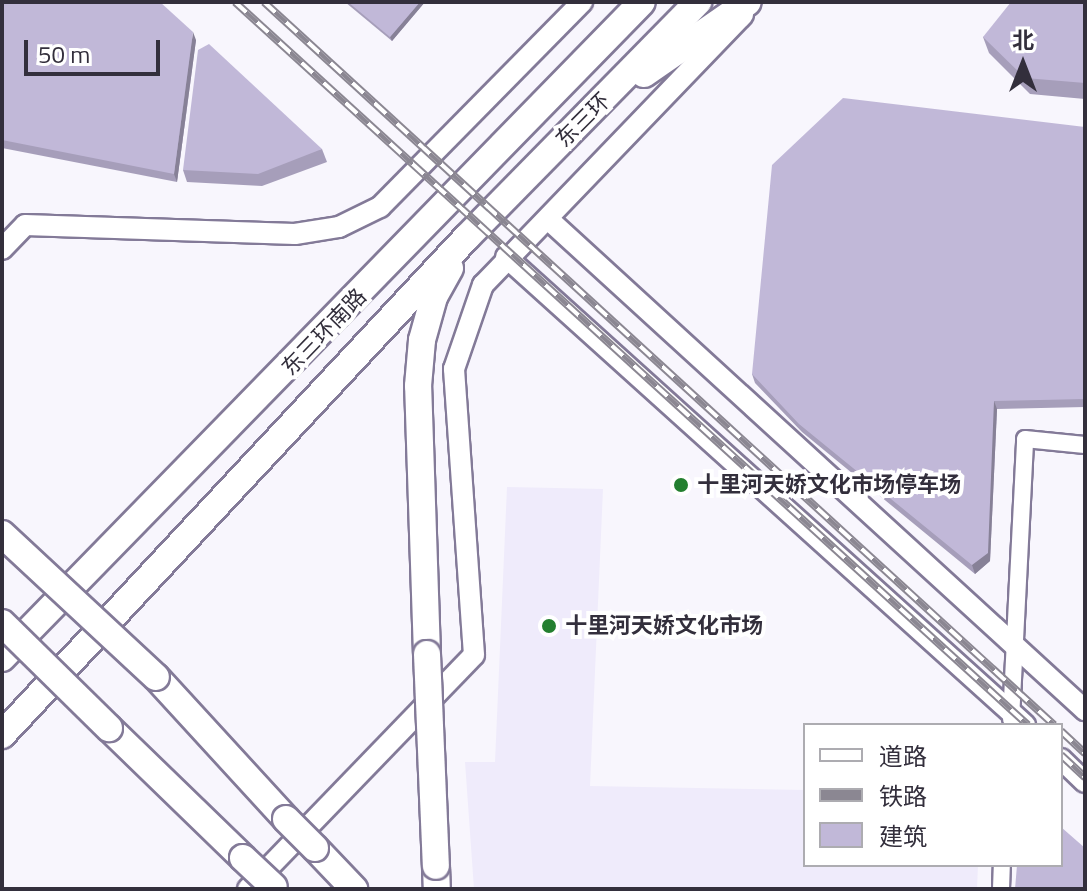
<!DOCTYPE html>
<html>
<head>
<meta charset="utf-8">
<style>
	body { margin:0 }
	#map { position:relative; width:1087px; height:891px; overflow:hidden; background:#f8f6fd; font-family:"Titillium Web","Noto Sans SC",sans-serif }
	div>[style] { position:absolute }
	[style*='--x'] { left:calc(var(--x)*1px); top:calc(var(--y)*1px); width:calc(var(--w)*1px); rotate:calc(var(--a)*1deg) }
	.built>* { inset:0; background:#efebfb }
	.roads { filter:drop-shadow(2px 0 #837a98) drop-shadow(-2px 0 #837a98) drop-shadow(0 2px #837a98) drop-shadow(0 -2px #837a98) }
	.minor>* { height:16px; margin:-8px; padding:0 8px; transform-origin:8px; border-radius:8px; background:#fff }
	.tertiary>* { height:20px; margin:-10px; padding:0 10px; transform-origin:10px; border-radius:10px; background:#fff }
	.trunk>* { height:26px; margin:-13px; padding:0 13px; transform-origin:13px; border-radius:13px; background:#fff }
	.rail>* { height:8px; margin-top:-4px; transform-origin:0; background:repeating-linear-gradient(90deg,#fff 0 15px,#8b8792 0 30px); box-sizing:border-box; border-block:2px solid #8b8792 }
	.bridges { filter:drop-shadow(2px 0 #837a98) drop-shadow(-2px 0 #837a98) drop-shadow(0 2px #837a98) drop-shadow(0 -2px #837a98) }
	.trunk-bridge>* { height:26px; margin:-13px; padding:0 13px; transform-origin:13px; border-radius:13px; background:#fff }
	.wall>* { inset:0; background:#a69eba }
	.shaded-wall>* { inset:0; background:#878197 }
	.building>* { inset:0; background:#c1b8d8 }
	.dots>* { width:22px; height:22px; translate:-50% -50%; box-sizing:border-box; border:4px solid #fff; border-radius:50% }
	span { translate:-50% -50%; white-space:nowrap; text-align:center; line-height:1.15; -webkit-text-stroke:8px #fff; paint-order:stroke }
	.street-label { font-size:22px; color:#332f3c }
	.poi-label { font-size:22px; color:#332f3c; font-weight:700 }
	.left { translate:0 -50%; text-align:left }
	.frame { position:absolute; inset:0; border:4px solid #332f3c; pointer-events:none }
	.legend { position:absolute; left:803px; top:723px; width:260px; height:144px; box-sizing:border-box; background:#fff; border:2px solid #adacb1; margin:0; padding:10px 14px; list-style:none; font-size:24px; color:#332f3c }
	.legend li { display:flex; align-items:center; gap:16px; height:40px }
	.legend b { width:40px; border:2px solid #adacb1 }
	.north { position:absolute; left:983px; top:24px; width:80px; height:80px; -webkit-text-stroke:6px #fff; paint-order:stroke; rotate:0deg; font-size:22px; font-weight:700; line-height:32px; text-align:center; color:#332f3c }
	.north::after { content:''; display:block; margin:auto; width:28px; height:36px; background:#332f3c; clip-path:polygon(50% 0,100% 100%,50% 72%,0 100%) }
	.scale { position:absolute; left:24px; top:40px; width:136px; height:36px; box-sizing:border-box; border:4px solid #332f3c; border-top:0; padding-left:10px; font-size:24px; line-height:28px; white-space:nowrap; color:#332f3c; -webkit-text-stroke:6px #fff; paint-order:stroke }
</style>
</head>
<body>
<div id="map">
	<div class="built">
		<div style="clip-path:polygon(507px 487px,603px 489px,590px 786px,805px 790px,805px 865px,978px 865px,977px 889px,474px 889px,465px 762px,495px 762px)"></div>
	</div>
	<div class="roads">
		<div class="minor">
			<div style="--x:1011;--y:719;--w:280;--a:-87.1"></div>
			<div style="--x:1025;--y:439;--w:60;--a:5.7"></div>
			<div style="--x:1001;--y:889;--w:24;--a:-88"></div>
		</div>
		<div class="tertiary">
			<div style="--x:548;--y:219;--w:728;--a:42.44"></div>
			<div style="--x:2;--y:249;--w:33;--a:-46"></div>
			<div style="--x:25;--y:225;--w:270;--a:1.9"></div>
			<div style="--x:295;--y:234;--w:45;--a:-9"></div>
			<div style="--x:339;--y:227;--w:46;--a:-26"></div>
			<div style="--x:380;--y:207;--w:288;--a:-45.4"></div>
			<div style="--x:506;--y:257;--w:699;--a:42.04"></div>
			<div style="--x:1061;--y:759;--w:33;--a:44"></div>
			<div style="--x:248;--y:889;--w:325;--a:-46"></div>
			<div style="--x:474;--y:655;--w:287;--a:-94"></div>
			<div style="--x:454;--y:369;--w:89;--a:-71"></div>
			<div style="--x:483;--y:285;--w:375;--a:-46.1"></div>
		</div>
		<div class="trunk">
			<div style="--x:644;--y:74;--w:126;--a:-34.7"></div>
			<div style="--x:427;--y:654;--w:268;--a:-91.9"></div>
			<div style="--x:418;--y:386;--w:46;--a:-85"></div>
			<div style="--x:422;--y:340;--w:45;--a:-74.4"></div>
			<div style="--x:434;--y:297;--w:33;--a:-61"></div>
			<div style="--x:2;--y:658;--w:916;--a:-45.71"></div>
			<div style="--x:156;--y:677;--w:193;--a:47.5"></div>
			<div style="--x:109;--y:728;--w:187;--a:44.1"></div>
			<div style="--x:2;--y:735;--w:681;--a:-46.96"></div>
			<div style="--x:467;--y:237;--w:330;--a:-45.5"></div>
			<div style="--x:315;--y:848;--w:57;--a:46.4"></div>
			<div style="--x:436;--y:866;--w:23;--a:88"></div>
		</div>
	</div>
	<div class="rail">
		<div style="--x:235;--y:2;--w:1073;--a:42.36"></div>
		<div style="--x:264;--y:2;--w:1071;--a:42.46"></div>
		<div style="--x:1061;--y:731;--w:33;--a:43"></div>
		<div style="--x:1061;--y:755;--w:33;--a:43"></div>
	</div>
	<div class="bridges">
		<div class="trunk-bridge">
			<div style="--x:2;--y:534;--w:210;--a:42.9"></div>
			<div style="--x:2;--y:623;--w:150;--a:44.5"></div>
			<div style="--x:427;--y:654;--w:212;--a:87.6"></div>
			<div style="--x:286;--y:819;--w:41;--a:45"></div>
			<div style="--x:243;--y:858;--w:42;--a:43.1"></div>
		</div>
	</div>
	<div class="wall">
		<div style="clip-path:polygon(2px 2px,196px 40px,177px 182px,2px 148px)"></div>
		<div style="clip-path:polygon(345px 2px,425px 2px,392px 41px)"></div>
		<div style="clip-path:polygon(1085px 2px,1085px 99px,1030px 94px,989px 53px,983px 37px)"></div>
		<div style="clip-path:polygon(1085px 127px,1085px 407px,997px 409px,990px 561px,975px 574px,802px 432px,755px 383px,752px 374px)"></div>
		<div style="clip-path:polygon(322px 149px,327px 162px,262px 186px,187px 182px,183px 170px)"></div>
	</div>
	<div class="shaded-wall">
		<div style="clip-path:polygon(420px 2px,425px 2px,392px 41px,390px 37px)"></div>
		<div style="clip-path:polygon(193px 32px,196px 40px,177px 182px,174px 174px)"></div>
		<div style="clip-path:polygon(994px 401px,997px 409px,990px 561px,975px 574px,972px 565px)"></div>
	</div>
	<div class="building">
		<div style="clip-path:polygon(2px 2px,160px 2px,193px 32px,174px 174px,2px 140px)"></div>
		<div style="clip-path:polygon(348px 2px,420px 2px,390px 37px)"></div>
		<div style="clip-path:polygon(1011px 2px,1085px 2px,1085px 83px,1025px 78px,983px 37px)"></div>
		<div style="clip-path:polygon(209px 44px,322px 149px,258px 174px,183px 170px,198px 50px)"></div>
		<div style="clip-path:polygon(843px 98px,1085px 127px,1085px 399px,994px 401px,988px 553px,972px 565px,799px 424px,752px 374px,772px 165px)"></div>
		<div style="clip-path:polygon(1061px 827px,1085px 848px,1085px 889px,1015px 889px,1017px 865px,1061px 865px)"></div>
	</div>
	<div class="dots">
		<div style="left:681px;top:485px;background:#237f2f"></div>
		<div style="left:549px;top:626px;background:#237f2f"></div>
	</div>
	<div class="street-label">
		<span style="left:583px;top:120px;rotate:-45deg">东三环</span>
		<span style="left:324px;top:332px;rotate:-46deg">东三环南路</span>
	</div>
	<div class="poi-label">
		<span class="left" style="left:697px;top:485px">十里河天娇文化市场停车场</span>
		<span class="left" style="left:565px;top:626px">十里河天娇文化市场</span>
	</div>
	<div class="frame"></div>
	<ul class="legend">
	<li><b style="height:10px;background:#fff"></b>道路</li>
	<li><b style="height:10px;background:#8b8792"></b>铁路</li>
	<li><b style="height:22px;background:#c1b8d8"></b>建筑</li>
	</ul>
	<div class="north">北</div>
	<div class="scale">50 m</div>
</div>
</body>
</html>
